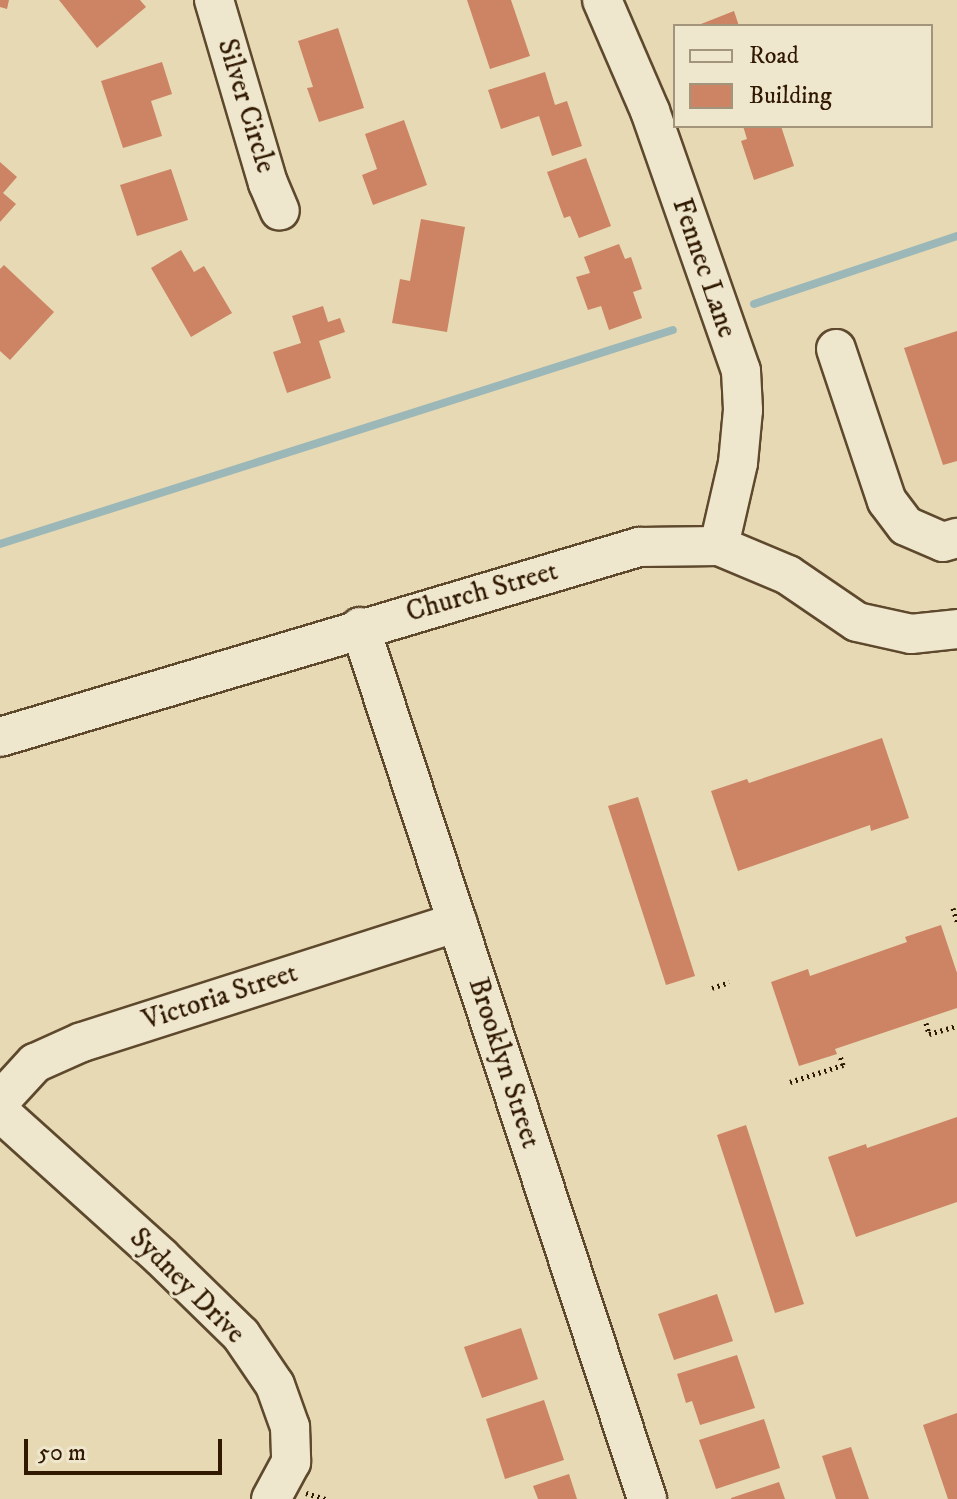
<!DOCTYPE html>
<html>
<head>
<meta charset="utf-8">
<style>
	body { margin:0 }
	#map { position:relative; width:957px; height:1499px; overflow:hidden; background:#e6d9b4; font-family:"IM FELL DW Pica",serif }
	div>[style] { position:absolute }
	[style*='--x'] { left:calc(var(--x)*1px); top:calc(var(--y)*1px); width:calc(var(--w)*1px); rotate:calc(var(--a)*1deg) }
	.stream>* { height:8px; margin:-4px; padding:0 4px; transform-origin:4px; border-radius:4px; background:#9bb7b8 }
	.building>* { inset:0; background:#cc8464 }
	.path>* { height:5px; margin-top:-2.5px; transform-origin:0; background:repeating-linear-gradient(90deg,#301900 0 2px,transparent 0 6px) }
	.roads { filter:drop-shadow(2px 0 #5e492d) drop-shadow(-2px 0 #5e492d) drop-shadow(0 2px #5e492d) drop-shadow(0 -2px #5e492d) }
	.minor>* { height:38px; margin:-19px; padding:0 19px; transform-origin:19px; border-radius:19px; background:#efe6ce }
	span { translate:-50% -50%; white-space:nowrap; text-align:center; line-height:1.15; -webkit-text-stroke:6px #efe6ce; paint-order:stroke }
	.street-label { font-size:28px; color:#301900 }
	.legend { position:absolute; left:673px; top:24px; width:260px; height:104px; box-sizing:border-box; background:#efe6ce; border:2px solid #a3947c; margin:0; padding:10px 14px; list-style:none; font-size:24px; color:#301900 }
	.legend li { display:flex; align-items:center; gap:16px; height:40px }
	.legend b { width:40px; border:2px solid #a3947c }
	.scale { position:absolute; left:24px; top:1439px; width:198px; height:36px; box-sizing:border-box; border:4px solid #301900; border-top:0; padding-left:10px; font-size:24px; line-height:28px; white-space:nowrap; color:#301900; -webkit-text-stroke:6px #efe6ce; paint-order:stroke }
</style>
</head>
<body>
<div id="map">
	<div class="stream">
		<div style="--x:754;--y:304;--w:214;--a:-18.5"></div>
		<div style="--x:0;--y:544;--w:706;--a:-17.64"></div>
	</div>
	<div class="building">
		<div style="clip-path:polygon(0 0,9px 0,7px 9px,0 7px)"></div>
		<div style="clip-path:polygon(59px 0,140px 0,146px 7px,97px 48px)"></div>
		<div style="clip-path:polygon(467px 0,511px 0,530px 56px,490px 69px)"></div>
		<div style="clip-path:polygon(734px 11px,739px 26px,702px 26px,701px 24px)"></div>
		<div style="clip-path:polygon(338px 28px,364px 108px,319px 122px,307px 88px,313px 87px,298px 41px)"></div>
		<div style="clip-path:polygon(162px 62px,172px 94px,151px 101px,162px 136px,123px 148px,101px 81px)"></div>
		<div style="clip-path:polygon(545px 72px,555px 105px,567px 101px,582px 146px,552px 156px,539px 116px,501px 129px,488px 90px)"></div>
		<div style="clip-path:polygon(404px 120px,427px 185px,373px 205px,362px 175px,377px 169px,365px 134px)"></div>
		<div style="clip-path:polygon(743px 126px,781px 126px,794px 166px,754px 180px,741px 141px,747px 139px)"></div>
		<div style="clip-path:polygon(586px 158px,611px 226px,579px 238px,570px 216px,564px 218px,547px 172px)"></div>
		<div style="clip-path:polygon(0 162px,17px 177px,3px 193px,16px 204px,0 222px)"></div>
		<div style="clip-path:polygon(171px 169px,188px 220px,137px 236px,120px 185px)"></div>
		<div style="clip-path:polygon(421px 219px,465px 227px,447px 332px,392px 323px,400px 279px,410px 281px)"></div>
		<div style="clip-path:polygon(619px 244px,625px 259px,631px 257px,642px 289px,633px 292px,642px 318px,609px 330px,601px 306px,588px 310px,576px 277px,590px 273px,584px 257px)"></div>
		<div style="clip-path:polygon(181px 250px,194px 272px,204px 266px,232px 313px,191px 337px,151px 268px)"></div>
		<div style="clip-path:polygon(4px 265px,54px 312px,10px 360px,0 351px,0 269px)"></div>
		<div style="clip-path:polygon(323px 306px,328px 322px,340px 318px,345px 332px,319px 341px,331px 378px,287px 393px,273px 352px,301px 343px,292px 316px)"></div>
		<div style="clip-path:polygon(957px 331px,957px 461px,943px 465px,904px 348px)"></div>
		<div style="clip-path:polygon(882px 738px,909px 818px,871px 831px,870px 825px,738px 871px,711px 791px,747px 779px,749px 783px)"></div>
		<div style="clip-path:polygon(638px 797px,695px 976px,666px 985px,608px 806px)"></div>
		<div style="clip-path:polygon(941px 925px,957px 973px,957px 1008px,835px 1049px,837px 1054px,799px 1066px,771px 982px,808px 969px,810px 976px,907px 942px,905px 937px)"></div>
		<div style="clip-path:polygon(957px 1117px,957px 1202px,856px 1237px,828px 1157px,866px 1144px,867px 1148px)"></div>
		<div style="clip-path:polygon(746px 1125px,804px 1304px,775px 1313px,717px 1135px)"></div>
		<div style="clip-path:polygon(717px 1294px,733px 1341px,674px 1360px,658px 1314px)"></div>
		<div style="clip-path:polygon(521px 1328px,538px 1379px,482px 1398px,464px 1347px)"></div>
		<div style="clip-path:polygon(737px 1355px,755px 1408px,700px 1425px,692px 1401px,686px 1403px,677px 1374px)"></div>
		<div style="clip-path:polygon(544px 1400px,564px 1460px,505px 1479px,486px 1419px)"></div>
		<div style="clip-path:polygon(957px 1413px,957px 1499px,948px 1499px,923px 1425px)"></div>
		<div style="clip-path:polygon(764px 1419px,780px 1468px,716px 1489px,699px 1440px)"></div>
		<div style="clip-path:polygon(851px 1447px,869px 1499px,836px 1499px,822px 1456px)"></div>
		<div style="clip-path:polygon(569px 1474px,577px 1499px,538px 1499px,533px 1486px)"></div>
		<div style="clip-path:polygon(779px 1482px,785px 1499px,731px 1499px,731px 1498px)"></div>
	</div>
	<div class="path">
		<div style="--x:953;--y:908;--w:14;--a:73"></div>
		<div style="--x:712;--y:988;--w:18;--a:-19"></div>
		<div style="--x:926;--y:1023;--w:11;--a:75"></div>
		<div style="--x:929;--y:1034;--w:29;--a:-16"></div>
		<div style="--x:790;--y:1082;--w:56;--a:-17.8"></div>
		<div style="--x:843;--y:1065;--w:9;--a:-108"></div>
		<div style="--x:306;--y:1493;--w:21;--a:17"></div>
	</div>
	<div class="roads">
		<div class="minor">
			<div style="--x:214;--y:0;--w:191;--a:73.6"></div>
			<div style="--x:268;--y:183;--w:30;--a:67"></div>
			<div style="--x:602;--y:0;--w:121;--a:66.6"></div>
			<div style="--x:650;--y:111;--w:275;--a:70.7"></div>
			<div style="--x:741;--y:371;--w:39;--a:87"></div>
			<div style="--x:743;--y:410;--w:53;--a:95.4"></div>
			<div style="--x:738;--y:463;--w:85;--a:102.9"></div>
			<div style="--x:836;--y:349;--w:160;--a:71.5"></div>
			<div style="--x:887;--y:501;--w:31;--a:53"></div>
			<div style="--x:906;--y:526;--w:40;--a:23.4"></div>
			<div style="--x:943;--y:542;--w:15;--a:-16"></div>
			<div style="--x:360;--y:627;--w:918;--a:71.78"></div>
			<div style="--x:0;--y:737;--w:667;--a:-16.56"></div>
			<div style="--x:639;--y:547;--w:80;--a:-0.7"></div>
			<div style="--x:719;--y:546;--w:75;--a:22.8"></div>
			<div style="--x:788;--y:575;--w:83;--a:34.3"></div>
			<div style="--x:857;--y:622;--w:55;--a:12.5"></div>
			<div style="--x:911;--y:634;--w:46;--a:-6.2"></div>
			<div style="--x:0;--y:1101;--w:52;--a:-47.4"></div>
			<div style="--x:35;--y:1063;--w:51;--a:-24.1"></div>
			<div style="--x:82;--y:1042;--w:394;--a:-17.7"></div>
			<div style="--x:0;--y:1112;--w:217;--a:42"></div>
			<div style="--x:161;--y:1257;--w:112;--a:44.3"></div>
			<div style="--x:241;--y:1335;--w:60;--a:55.8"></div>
			<div style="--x:275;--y:1385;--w:45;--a:70.3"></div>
			<div style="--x:290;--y:1427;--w:35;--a:88"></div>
			<div style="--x:291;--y:1462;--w:42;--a:118.4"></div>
		</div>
	</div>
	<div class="street-label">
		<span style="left:246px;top:106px;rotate:73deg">Silver Circle</span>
		<span style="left:704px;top:268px;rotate:71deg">Fennec Lane</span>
		<span style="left:482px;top:592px;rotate:-16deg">Church Street</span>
		<span style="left:220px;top:997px;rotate:-18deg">Victoria Street</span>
		<span style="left:504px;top:1063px;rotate:72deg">Brooklyn Street</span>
		<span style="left:187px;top:1286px;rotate:45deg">Sydney Drive</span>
	</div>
	<ul class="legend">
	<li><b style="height:10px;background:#efe6ce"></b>Road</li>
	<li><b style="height:22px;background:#cc8464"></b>Building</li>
	</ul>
	<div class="scale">50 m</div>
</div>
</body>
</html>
